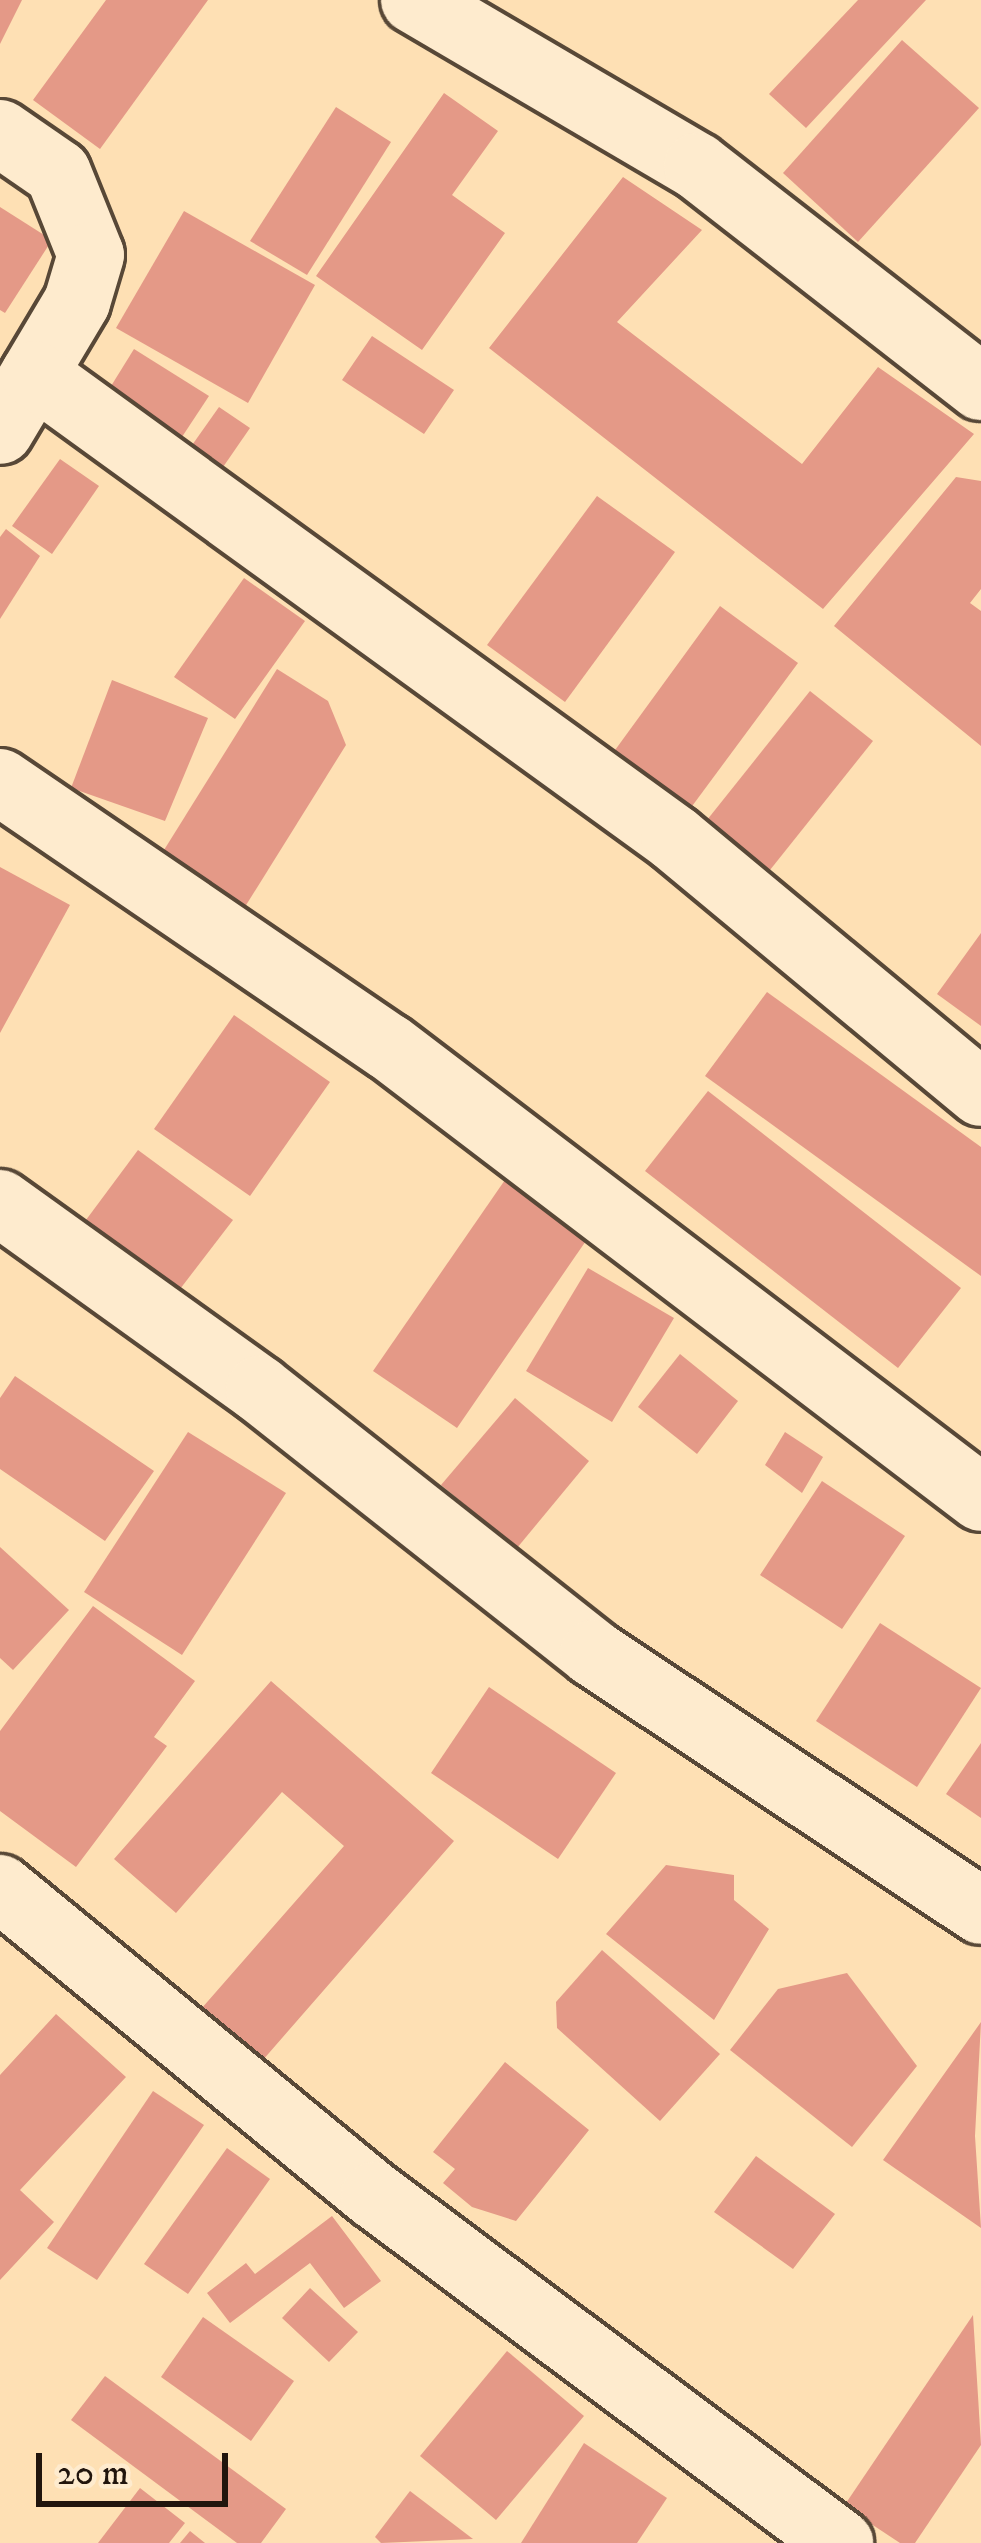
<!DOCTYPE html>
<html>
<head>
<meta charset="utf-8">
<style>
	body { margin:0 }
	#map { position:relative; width:981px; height:2543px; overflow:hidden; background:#fee0b4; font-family:"IM FELL DW Pica",serif }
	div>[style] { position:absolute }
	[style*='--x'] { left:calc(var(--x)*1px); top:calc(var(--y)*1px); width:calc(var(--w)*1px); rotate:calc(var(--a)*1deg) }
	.building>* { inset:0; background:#e49987 }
	.roads { filter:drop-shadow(3px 0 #584837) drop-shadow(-3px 0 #584837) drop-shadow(0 3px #584837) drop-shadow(0 -3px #584837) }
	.minor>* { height:66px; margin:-33px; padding:0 33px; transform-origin:33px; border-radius:33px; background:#feebce }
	span { translate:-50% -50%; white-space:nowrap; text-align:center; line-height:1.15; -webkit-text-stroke:9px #feebce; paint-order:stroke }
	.scale { position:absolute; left:36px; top:2453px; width:192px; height:54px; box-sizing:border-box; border:6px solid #21150d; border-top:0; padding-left:15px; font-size:36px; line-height:42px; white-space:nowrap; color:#21150d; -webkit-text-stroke:9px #feebce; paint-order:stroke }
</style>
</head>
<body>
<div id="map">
	<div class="building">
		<div style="clip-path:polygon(0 0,22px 0,0 44px)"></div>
		<div style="clip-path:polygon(106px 0,208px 0,100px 149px,33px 100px)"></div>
		<div style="clip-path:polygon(858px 0,926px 0,806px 128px,769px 94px)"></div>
		<div style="clip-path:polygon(902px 40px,979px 108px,858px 242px,783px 173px)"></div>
		<div style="clip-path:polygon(444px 93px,498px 131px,452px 195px,505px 233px,422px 350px,316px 276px)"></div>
		<div style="clip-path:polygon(336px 107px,391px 142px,307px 275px,250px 241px)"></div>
		<div style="clip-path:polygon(623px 177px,702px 230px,617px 322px,802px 464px,878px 367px,974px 434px,823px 609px,489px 348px)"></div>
		<div style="clip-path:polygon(0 207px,52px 240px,5px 313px,0 310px)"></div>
		<div style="clip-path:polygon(184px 211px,315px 285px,248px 403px,116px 328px)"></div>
		<div style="clip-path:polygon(372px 336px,454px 390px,424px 434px,342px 380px)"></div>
		<div style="clip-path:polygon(134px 349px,209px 396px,176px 446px,103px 399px)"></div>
		<div style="clip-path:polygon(219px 407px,250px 428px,221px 470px,190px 448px)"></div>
		<div style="clip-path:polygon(60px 459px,99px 486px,52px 554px,12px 526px)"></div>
		<div style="clip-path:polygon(956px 477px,981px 481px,981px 589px,970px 603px,981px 611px,981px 746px,834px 626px)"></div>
		<div style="clip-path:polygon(597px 496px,675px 552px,565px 702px,487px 645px)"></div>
		<div style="clip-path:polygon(6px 529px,40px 556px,0 619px,0 537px)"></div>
		<div style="clip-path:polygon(244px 578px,305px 621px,235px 719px,174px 677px)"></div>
		<div style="clip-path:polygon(720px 606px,798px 663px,687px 813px,610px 757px)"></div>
		<div style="clip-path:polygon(277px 669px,328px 701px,346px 745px,243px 910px,159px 858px)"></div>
		<div style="clip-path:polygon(112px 680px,208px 718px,165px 821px,71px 788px)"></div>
		<div style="clip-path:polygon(810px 691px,873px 741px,770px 870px,707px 820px)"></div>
		<div style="clip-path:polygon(0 867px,70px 905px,0 1033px)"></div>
		<div style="clip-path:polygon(981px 933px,981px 1026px,937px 994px)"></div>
		<div style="clip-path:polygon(767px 992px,981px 1147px,981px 1276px,705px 1076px)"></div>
		<div style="clip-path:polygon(234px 1015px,330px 1082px,250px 1196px,154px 1129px)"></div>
		<div style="clip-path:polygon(708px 1091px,961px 1288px,898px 1368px,645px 1171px)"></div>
		<div style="clip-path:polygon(138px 1150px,233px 1220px,177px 1293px,83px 1224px)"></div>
		<div style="clip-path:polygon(507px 1177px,590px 1235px,457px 1428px,373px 1371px)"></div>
		<div style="clip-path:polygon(588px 1268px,674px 1318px,612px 1422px,526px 1371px)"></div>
		<div style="clip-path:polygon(680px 1354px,738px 1401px,697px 1454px,638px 1407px)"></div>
		<div style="clip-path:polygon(15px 1376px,154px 1471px,105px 1541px,0 1469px,0 1398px)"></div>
		<div style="clip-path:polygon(515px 1398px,589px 1461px,517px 1548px,441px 1485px)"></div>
		<div style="clip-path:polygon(188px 1432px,286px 1493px,182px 1655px,84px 1592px)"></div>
		<div style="clip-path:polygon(785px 1432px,823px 1457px,802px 1493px,765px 1465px)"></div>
		<div style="clip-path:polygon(822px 1481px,905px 1536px,842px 1629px,760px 1575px)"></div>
		<div style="clip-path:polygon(0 1547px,69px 1610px,13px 1670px,0 1658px)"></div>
		<div style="clip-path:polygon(93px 1606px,195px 1681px,154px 1737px,167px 1746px,76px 1867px,0 1811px,0 1731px)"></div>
		<div style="clip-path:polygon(880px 1623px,981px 1688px,917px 1787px,816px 1721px)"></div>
		<div style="clip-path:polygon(271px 1681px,454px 1841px,248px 2077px,187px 2025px,344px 1846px,282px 1792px,176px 1913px,114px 1859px)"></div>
		<div style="clip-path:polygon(489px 1687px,616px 1773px,558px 1859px,431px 1773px)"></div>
		<div style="clip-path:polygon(981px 1743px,981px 1818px,946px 1794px)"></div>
		<div style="clip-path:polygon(666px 1865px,734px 1875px,734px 1900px,769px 1929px,714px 2020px,606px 1934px)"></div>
		<div style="clip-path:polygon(602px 1950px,720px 2054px,660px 2121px,557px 2028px,556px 2002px)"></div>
		<div style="clip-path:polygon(847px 1973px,917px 2066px,852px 2147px,730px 2050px,778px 1989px)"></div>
		<div style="clip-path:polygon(56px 2014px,126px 2077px,20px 2190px,54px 2222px,0 2280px,0 2075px)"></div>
		<div style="clip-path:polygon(981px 2022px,975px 2136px,981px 2228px,883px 2160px)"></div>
		<div style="clip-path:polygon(505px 2062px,589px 2130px,516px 2221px,472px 2207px,443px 2183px,455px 2169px,433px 2152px)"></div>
		<div style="clip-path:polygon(153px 2091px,204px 2125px,97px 2280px,47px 2248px)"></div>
		<div style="clip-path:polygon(227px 2148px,270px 2179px,188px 2294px,144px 2264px)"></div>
		<div style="clip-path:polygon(756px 2156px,835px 2214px,793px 2269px,714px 2212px)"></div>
		<div style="clip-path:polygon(332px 2216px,381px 2281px,344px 2308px,310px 2263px,230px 2323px,207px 2293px,246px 2263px,255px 2274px)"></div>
		<div style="clip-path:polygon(310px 2288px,358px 2332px,329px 2362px,282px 2318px)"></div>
		<div style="clip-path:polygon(973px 2315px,981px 2445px,915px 2543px,900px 2543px,844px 2506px)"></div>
		<div style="clip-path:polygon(203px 2317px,294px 2381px,251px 2441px,161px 2377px)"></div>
		<div style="clip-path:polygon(507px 2351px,584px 2416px,496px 2520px,420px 2456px)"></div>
		<div style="clip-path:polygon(105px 2376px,286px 2509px,261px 2543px,237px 2543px,71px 2420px)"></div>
		<div style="clip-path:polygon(584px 2443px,667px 2498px,637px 2543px,521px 2543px)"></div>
		<div style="clip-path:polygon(140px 2488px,185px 2523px,169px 2543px,98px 2543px)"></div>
		<div style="clip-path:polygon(410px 2491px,473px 2539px,381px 2543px,375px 2537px)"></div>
		<div style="clip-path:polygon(190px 2531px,205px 2543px,180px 2543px)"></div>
	</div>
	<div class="roads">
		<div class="minor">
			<div style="--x:414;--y:0;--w:328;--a:30.4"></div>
			<div style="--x:697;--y:166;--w:360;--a:37.9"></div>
			<div style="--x:0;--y:133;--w:70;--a:34.6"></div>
			<div style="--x:58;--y:173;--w:88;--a:68.1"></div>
			<div style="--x:91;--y:255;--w:49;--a:106.6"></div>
			<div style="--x:77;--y:302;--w:150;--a:120.8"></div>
			<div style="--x:34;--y:374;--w:791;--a:35.94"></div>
			<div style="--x:674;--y:838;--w:399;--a:39.7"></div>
			<div style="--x:0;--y:782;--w:471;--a:34.3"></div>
			<div style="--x:389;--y:1047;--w:744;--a:37.3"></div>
			<div style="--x:0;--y:1203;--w:319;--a:35.7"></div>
			<div style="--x:259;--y:1389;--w:426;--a:38.3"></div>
			<div style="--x:593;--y:1653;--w:466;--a:33.6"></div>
			<div style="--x:0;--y:1888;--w:484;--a:39.4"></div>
			<div style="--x:374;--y:2195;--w:582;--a:36.75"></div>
		</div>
	</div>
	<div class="scale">20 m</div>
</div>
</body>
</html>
